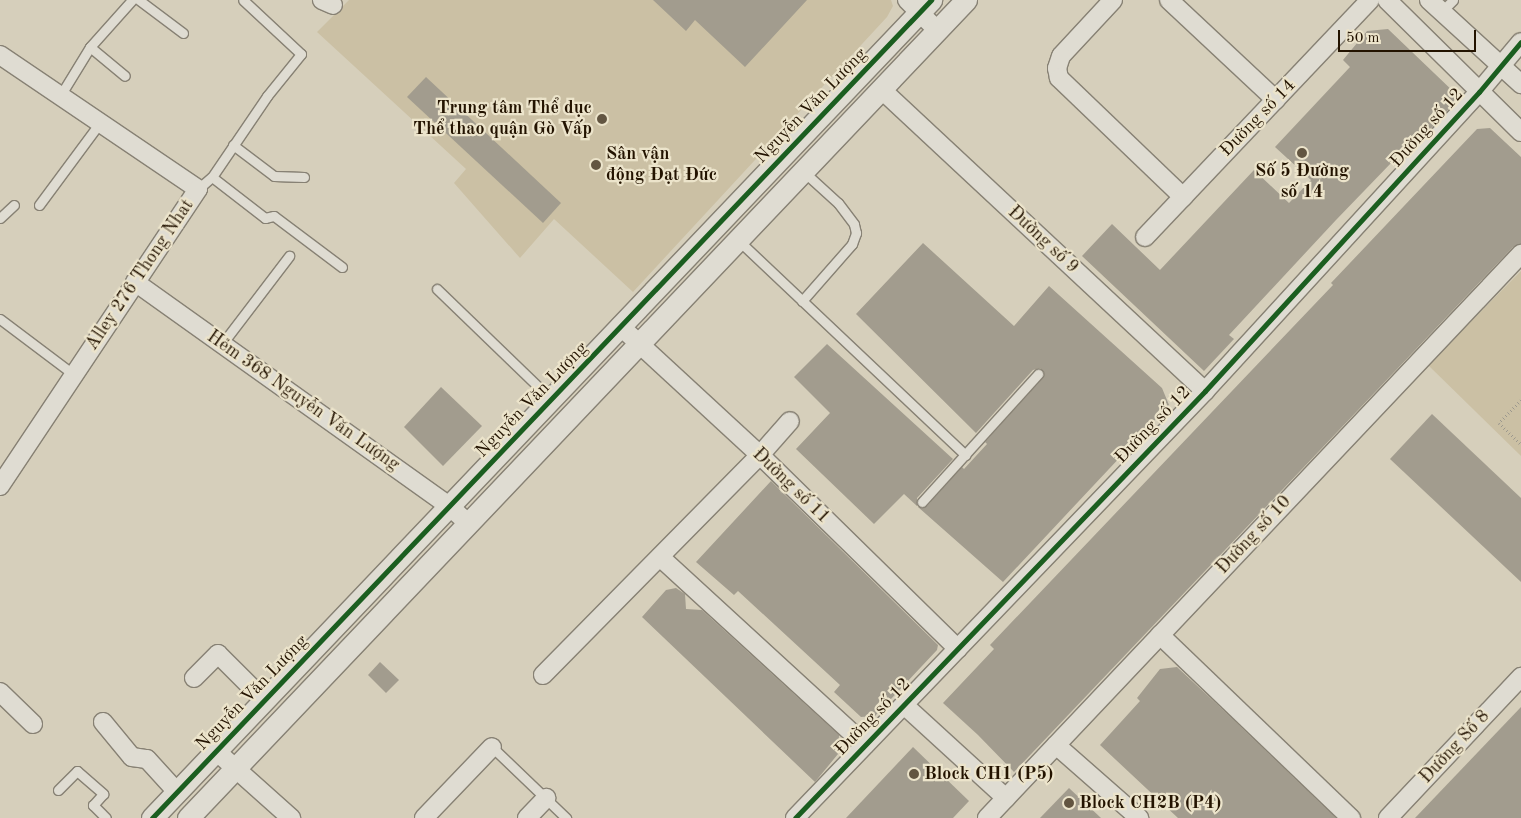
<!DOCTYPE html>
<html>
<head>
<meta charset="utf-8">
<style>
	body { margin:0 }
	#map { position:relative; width:1521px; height:818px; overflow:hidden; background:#d6cfbb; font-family:"Old Standard TT",serif }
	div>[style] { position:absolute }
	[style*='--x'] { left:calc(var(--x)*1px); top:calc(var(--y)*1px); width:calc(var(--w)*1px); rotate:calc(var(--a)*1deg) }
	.green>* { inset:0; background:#cbc0a4 }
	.building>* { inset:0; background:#a29c8e }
	.path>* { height:3px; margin-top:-1.5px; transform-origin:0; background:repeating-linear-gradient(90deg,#9b978d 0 1px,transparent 0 3.5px) }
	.roads { filter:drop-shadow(1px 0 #878174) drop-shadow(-1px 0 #878174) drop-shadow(0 1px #878174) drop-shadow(0 -1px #878174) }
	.service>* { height:9px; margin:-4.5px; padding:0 4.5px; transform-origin:4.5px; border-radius:4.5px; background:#dfdcd2 }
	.minor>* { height:18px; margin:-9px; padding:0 9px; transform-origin:9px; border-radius:9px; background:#dfdcd2 }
	.tertiary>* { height:21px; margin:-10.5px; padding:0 10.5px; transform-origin:10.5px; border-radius:10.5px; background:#dfdcd2 }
	.cycleway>* { height:5px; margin:-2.5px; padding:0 2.5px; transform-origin:2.5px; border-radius:2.5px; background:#1b5e20 }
	.dots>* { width:14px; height:14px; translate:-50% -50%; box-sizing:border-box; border:2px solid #ece4cb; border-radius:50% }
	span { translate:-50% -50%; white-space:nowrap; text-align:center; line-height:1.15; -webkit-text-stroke:4.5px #ece4cb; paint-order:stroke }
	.street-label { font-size:18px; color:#231300 }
	.poi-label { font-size:18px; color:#231300; font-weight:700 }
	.right { translate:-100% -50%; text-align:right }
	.left { translate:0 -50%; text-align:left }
	.scale { position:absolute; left:1338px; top:30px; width:138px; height:22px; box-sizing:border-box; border:2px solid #231300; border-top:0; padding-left:6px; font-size:15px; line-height:18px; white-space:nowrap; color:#231300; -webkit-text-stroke:4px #ece4cb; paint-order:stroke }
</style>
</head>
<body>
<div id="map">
	<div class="green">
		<div style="clip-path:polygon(349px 0,891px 0,893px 6px,887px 17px,633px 292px,554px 219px,520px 258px,454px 183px,466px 169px,317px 32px)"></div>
		<div style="clip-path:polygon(1521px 271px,1521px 456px,1428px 365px)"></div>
	</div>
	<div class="building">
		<div style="clip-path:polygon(653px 0,807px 0,745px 67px,695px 20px,686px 31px)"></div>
		<div style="clip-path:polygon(1388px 29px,1457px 95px,1457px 100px,1424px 136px,1420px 133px,1336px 220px,1229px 335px,1234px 339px,1204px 371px,1082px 256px,1112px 224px,1160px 270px,1254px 170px,1289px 203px,1311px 180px,1275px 147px,1350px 67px,1343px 60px,1367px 31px)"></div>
		<div style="clip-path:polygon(426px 77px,561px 203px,543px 223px,407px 97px)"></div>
		<div style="clip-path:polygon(1490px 128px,1521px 157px,1521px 244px,1513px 247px,1014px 772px,978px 735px,943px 703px,994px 649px,990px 645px,1333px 285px,1331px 283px,1477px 129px)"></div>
		<div style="clip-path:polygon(923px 243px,1014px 326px,1049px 286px,1162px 388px,1169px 405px,1003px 582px,918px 507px,927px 506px,962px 467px,964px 469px,987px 444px,985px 442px,1043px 378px,1044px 373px,1040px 368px,1033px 370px,976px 433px,856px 314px)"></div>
		<div style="clip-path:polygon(827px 344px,953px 459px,917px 498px,917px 506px,904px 494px,874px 524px,796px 449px,830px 413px,794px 377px)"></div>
		<div style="clip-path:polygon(441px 387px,482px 426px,443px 466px,404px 427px)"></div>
		<div style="clip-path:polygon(1432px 414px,1521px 498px,1521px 582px,1390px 459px)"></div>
		<div style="clip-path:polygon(771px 481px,938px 645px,937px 650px,875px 716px,861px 717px,834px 692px,840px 685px,738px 591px,734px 595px,696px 562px)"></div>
		<div style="clip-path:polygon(676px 588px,685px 594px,686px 609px,702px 610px,839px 735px,838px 754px,815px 782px,642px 617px,666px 590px)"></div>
		<div style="clip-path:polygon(380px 662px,399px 680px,386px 693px,368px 675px)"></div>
		<div style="clip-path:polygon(1177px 667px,1220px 707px,1336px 818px,1178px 818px,1100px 745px,1140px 701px,1137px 698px,1160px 669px)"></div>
		<div style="clip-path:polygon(1521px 707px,1521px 818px,1415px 818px)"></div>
		<div style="clip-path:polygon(913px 747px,969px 801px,953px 818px,846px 818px)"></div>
		<div style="clip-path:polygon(1069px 788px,1101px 818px,1040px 818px)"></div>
	</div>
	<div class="path">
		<div style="--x:1521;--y:400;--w:32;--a:134"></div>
		<div style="--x:1499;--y:423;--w:30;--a:44"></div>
	</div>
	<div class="roads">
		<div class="service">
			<div style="--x:139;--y:0;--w:55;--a:36.9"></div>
			<div style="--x:1441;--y:12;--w:17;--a:-45"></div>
			<div style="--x:90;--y:47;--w:45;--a:39.6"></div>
			<div style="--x:60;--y:96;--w:57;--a:-58.5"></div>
			<div style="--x:90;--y:47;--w:63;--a:-48.2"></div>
			<div style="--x:233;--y:145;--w:51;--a:37.1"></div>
			<div style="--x:274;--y:176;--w:30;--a:2"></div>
			<div style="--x:212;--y:177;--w:98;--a:-55.8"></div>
			<div style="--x:267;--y:96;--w:54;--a:-51"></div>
			<div style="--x:301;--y:54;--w:79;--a:-137"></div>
			<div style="--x:198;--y:189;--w:18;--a:-41"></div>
			<div style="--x:212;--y:177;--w:67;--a:37.7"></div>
			<div style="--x:265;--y:218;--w:9;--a:-13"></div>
			<div style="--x:274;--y:216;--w:85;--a:36.9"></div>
			<div style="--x:39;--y:205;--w:101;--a:-53.5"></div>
			<div style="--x:0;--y:218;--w:19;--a:-43"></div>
			<div style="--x:738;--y:240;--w:313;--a:43.4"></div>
			<div style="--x:437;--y:289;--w:158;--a:44"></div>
			<div style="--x:802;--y:301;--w:76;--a:-48.7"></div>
			<div style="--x:852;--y:244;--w:12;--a:-70"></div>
			<div style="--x:856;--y:233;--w:9;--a:-103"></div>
			<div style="--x:854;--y:224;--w:26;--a:-127"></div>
			<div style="--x:838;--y:203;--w:47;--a:-137.6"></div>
			<div style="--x:0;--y:319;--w:91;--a:37"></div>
			<div style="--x:222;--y:344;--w:111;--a:-52.7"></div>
			<div style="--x:922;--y:502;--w:173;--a:-47.8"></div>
			<div style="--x:492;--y:747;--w:103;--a:43.8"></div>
			<div style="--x:58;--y:790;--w:27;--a:-45"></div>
			<div style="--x:77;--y:771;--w:35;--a:41"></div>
			<div style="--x:103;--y:794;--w:15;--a:132"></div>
			<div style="--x:93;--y:805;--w:18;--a:45"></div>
		</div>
		<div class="minor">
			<div style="--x:322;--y:0;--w:12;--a:24"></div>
			<div style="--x:907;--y:0;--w:42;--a:45"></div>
			<div style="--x:1113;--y:0;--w:76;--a:132.9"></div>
			<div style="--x:1061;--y:56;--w:13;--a:108"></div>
			<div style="--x:1057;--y:68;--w:10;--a:79"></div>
			<div style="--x:1059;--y:78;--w:172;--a:43.8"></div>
			<div style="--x:1169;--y:0;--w:146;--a:43.1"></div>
			<div style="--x:1387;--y:0;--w:188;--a:44.6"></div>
			<div style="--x:1429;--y:0;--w:125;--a:42.4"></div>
			<div style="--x:0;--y:55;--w:239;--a:34.1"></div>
			<div style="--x:198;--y:189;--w:357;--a:123.7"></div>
			<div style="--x:881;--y:89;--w:443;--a:43"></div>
			<div style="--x:1145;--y:237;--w:327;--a:-46.5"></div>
			<div style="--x:135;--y:282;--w:386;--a:35.5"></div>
			<div style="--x:449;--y:506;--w:25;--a:42"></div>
			<div style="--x:620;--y:326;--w:190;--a:42.7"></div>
			<div style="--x:760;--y:455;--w:277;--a:44.4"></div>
			<div style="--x:660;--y:557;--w:278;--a:42.5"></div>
			<div style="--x:1160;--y:635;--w:265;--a:43.8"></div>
			<div style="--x:543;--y:675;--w:309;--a:-45.4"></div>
			<div style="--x:760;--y:455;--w:45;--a:-48.6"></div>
			<div style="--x:194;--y:678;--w:34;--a:-45"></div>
			<div style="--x:218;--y:654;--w:65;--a:45"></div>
			<div style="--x:0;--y:692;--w:46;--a:44.1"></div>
			<div style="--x:904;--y:705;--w:138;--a:42.4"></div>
			<div style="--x:103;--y:722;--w:45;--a:50.4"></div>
			<div style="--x:132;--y:757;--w:15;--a:8"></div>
			<div style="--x:147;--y:759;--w:45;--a:47.7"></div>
			<div style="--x:1056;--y:745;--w:111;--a:41.3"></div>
			<div style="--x:216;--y:751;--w:101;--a:41.8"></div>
			<div style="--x:424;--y:818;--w:98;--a:-46.2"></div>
			<div style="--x:527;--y:818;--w:28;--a:-46"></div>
			<div style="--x:795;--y:818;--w:592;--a:-46.16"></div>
			<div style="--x:1205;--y:391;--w:406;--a:-47.5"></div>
			<div style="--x:1479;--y:92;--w:65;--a:-50"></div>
			<div style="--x:987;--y:818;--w:777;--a:-46.57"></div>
			<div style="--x:1388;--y:818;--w:194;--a:-46.7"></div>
		</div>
		<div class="tertiary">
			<div style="--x:152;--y:818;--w:1130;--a:-46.4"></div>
			<div style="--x:188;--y:818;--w:1129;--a:-46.44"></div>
		</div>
	</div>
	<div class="cycleway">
		<div style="--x:152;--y:818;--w:1130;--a:-46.4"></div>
		<div style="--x:795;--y:818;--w:592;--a:-46.16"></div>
		<div style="--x:1205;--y:391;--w:406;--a:-47.5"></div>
		<div style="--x:1479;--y:92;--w:65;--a:-50"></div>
	</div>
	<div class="dots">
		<div style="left:602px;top:119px;background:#625541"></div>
		<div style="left:1302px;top:153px;background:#625541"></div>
		<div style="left:596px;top:165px;background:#625541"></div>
		<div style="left:914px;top:774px;background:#625541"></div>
		<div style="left:1069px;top:803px;background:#625541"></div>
	</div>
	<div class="street-label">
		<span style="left:811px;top:106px;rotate:-46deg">Nguyễn Văn Lượng</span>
		<span style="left:1258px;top:118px;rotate:-46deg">Đường số 14</span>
		<span style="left:1427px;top:128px;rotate:-48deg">Đường số 12</span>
		<span style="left:1043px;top:240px;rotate:43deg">Đường số 9</span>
		<span style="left:140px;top:275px;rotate:-56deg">Alley 276 Thong Nhat</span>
		<span style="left:532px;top:400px;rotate:-46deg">Nguyễn Văn Lượng</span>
		<span style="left:303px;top:401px;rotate:35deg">Hẻm 368 Nguyễn Văn Lượng</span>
		<span style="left:1153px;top:425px;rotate:-46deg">Đường số 12</span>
		<span style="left:791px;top:486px;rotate:44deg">Đường số 11</span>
		<span style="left:1254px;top:535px;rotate:-47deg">Đường số 10</span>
		<span style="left:252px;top:693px;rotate:-46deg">Nguyễn Văn Lượng</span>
		<span style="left:873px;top:717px;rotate:-46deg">Đường số 12</span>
		<span style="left:1455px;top:747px;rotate:-47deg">Đường Số 8</span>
	</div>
	<div class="poi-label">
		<span class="right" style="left:592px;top:119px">Trung tâm Thể dục<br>Thể thao quận Gò Vấp</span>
		<span class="left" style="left:606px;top:165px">Sân vận<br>động Đạt Đức</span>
		<span style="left:1302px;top:182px">Số 5 Đường<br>số 14</span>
		<span class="left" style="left:924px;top:774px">Block CH1 (P5)</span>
		<span class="left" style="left:1079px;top:803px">Block CH2B (P4)</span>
	</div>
	<div class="scale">50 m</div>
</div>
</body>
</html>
